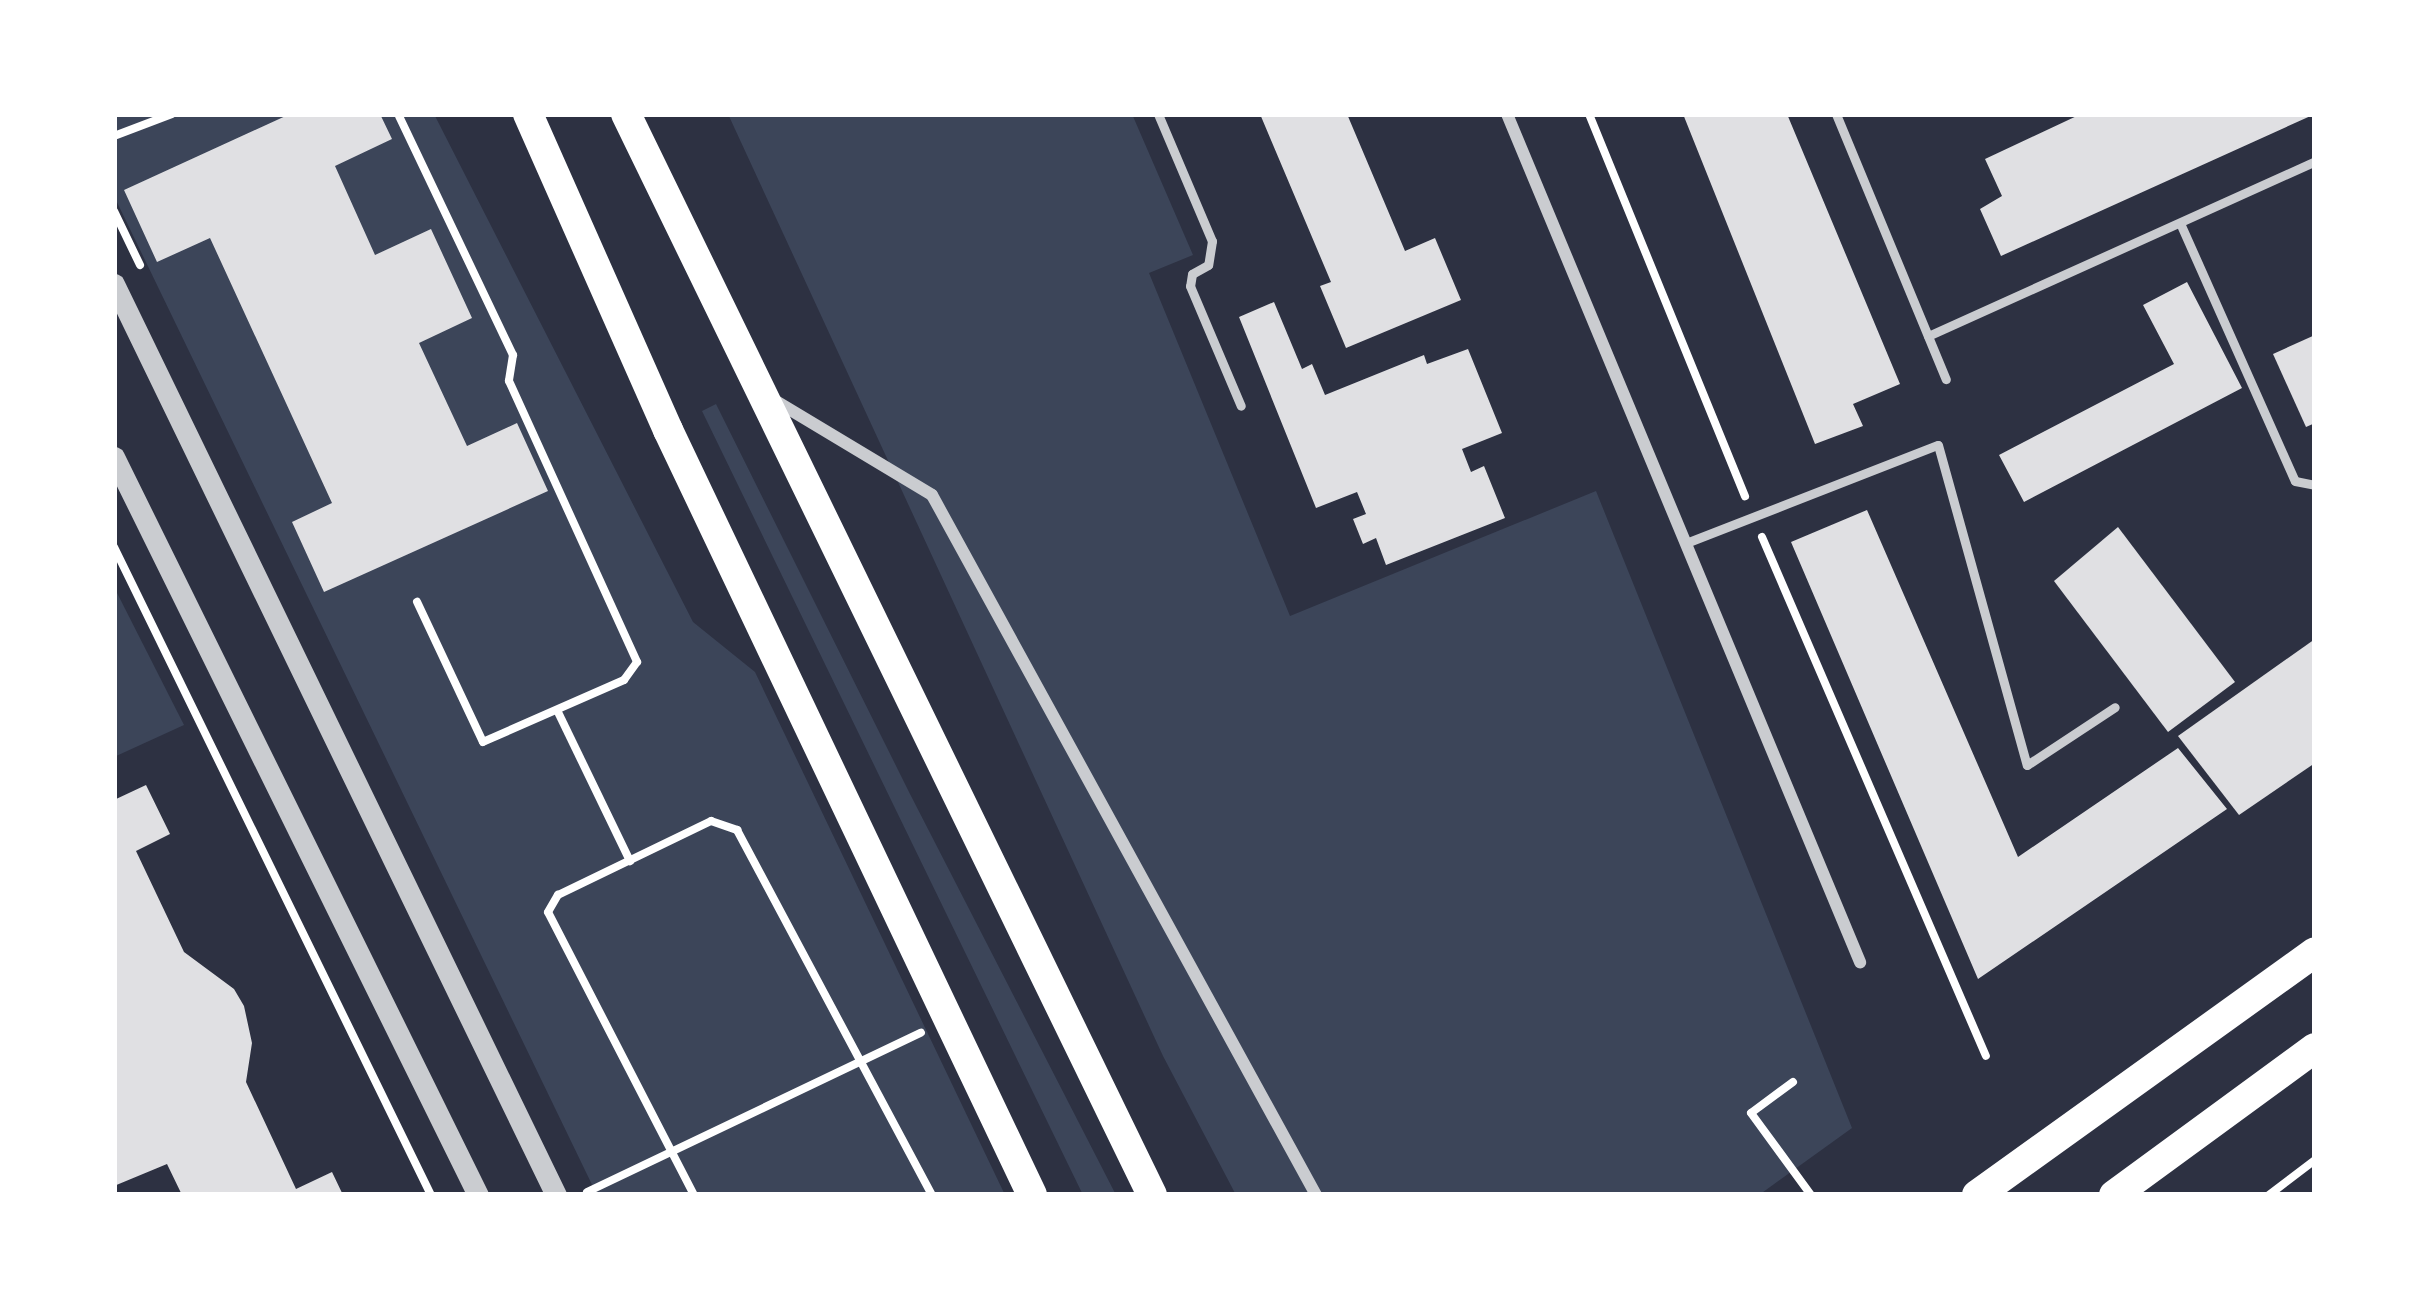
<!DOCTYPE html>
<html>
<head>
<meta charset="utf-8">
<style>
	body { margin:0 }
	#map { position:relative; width:2429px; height:1309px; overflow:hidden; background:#2d3142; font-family:Barlow,sans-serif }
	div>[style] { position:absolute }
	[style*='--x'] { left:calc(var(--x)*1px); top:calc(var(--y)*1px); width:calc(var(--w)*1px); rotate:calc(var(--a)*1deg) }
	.green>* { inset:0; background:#3c4559 }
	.building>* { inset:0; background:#e0e0e3 }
	.path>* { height:8px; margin:-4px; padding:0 4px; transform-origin:4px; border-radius:4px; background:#fff }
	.service>* { height:9px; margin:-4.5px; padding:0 4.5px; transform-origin:4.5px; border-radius:4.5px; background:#caccd0 }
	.minor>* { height:12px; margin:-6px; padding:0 6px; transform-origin:6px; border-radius:6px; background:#caccd0 }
	.tertiary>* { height:21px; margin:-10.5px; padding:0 10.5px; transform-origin:10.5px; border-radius:10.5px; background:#caccd0 }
	.primary>* { height:30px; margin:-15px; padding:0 15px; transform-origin:15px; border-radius:15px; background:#fff }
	span { translate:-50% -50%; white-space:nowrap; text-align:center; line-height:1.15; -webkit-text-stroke:12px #fff; paint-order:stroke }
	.frame { position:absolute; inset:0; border:117px solid #fff; pointer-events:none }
</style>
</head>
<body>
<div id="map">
	<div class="green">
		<div style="clip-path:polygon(114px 114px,434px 114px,693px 622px,755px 672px,1005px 1195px,597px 1195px,114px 196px)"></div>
		<div style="clip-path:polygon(728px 114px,1132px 114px,1193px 255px,1149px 273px,1290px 616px,1596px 491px,1852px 1128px,1759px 1195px,1236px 1195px,1163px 1056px)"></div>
		<div style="clip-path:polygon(716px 404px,910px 794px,1116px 1195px,1083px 1195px,702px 411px)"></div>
		<div style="clip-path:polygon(114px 587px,184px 725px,114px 757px)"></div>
	</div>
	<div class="building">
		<div style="clip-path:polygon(290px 114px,380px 114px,392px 139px,335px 166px,375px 255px,431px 229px,472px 318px,419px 343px,467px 446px,517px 423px,548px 491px,324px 592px,292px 522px,332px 503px,210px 238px,157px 262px,124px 190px)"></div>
		<div style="clip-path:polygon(1260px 114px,1347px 114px,1405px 251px,1435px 238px,1461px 300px,1346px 348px,1320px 286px,1331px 282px)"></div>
		<div style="clip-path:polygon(1683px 114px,1787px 114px,1900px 384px,1853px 404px,1863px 426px,1815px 444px)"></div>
		<div style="clip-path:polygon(2081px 114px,2315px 114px,2001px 256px,1980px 209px,2002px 196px,1985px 159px)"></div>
		<div style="clip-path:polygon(2187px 282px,2242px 388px,2024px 502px,1999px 455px,2174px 364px,2143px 305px)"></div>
		<div style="clip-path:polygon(1274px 302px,1302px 369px,1312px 364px,1325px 395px,1424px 355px,1427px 364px,1468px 349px,1502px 433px,1462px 449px,1471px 472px,1484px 466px,1505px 518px,1386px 565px,1376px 538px,1363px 544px,1353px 519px,1366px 514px,1357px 492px,1316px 508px,1239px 317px)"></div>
		<div style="clip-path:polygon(2315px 335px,2315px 423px,2306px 427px,2273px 354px)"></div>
		<div style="clip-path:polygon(1867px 510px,2018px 857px,2178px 748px,2227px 809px,1978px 979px,1791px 542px)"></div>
		<div style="clip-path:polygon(2118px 527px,2235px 682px,2168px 732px,2054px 581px)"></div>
		<div style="clip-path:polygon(2315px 639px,2315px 763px,2239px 815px,2178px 736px)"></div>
		<div style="clip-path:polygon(146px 785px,170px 834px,136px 851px,184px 952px,234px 989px,244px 1006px,252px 1043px,246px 1082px,296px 1189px,332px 1172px,343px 1195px,182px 1195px,167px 1164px,114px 1186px,114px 800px)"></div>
	</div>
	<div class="path">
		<div style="--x:1589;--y:114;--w:413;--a:67.8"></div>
		<div style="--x:399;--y:116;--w:265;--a:64.5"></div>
		<div style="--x:513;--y:355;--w:26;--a:99"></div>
		<div style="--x:509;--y:381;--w:309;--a:65.5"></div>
		<div style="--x:637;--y:662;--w:22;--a:126"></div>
		<div style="--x:624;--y:680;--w:154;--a:156.3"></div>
		<div style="--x:483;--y:742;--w:155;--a:-115.2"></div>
		<div style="--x:114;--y:136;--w:62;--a:-20.8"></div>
		<div style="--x:114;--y:211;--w:60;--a:64.3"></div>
		<div style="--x:1762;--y:537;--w:565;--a:66.66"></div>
		<div style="--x:114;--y:547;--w:721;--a:63.93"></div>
		<div style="--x:557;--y:710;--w:168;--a:64.2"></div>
		<div style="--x:1793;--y:1082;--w:52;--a:143.6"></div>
		<div style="--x:1751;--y:1113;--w:102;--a:53.8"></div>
		<div style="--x:587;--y:1192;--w:370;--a:-25.5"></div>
		<div style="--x:694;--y:1195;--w:318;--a:-117.3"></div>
		<div style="--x:548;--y:912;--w:20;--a:-60"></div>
		<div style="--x:558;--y:895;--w:170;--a:-25.8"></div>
		<div style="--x:711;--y:821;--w:28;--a:19"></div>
		<div style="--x:737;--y:830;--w:414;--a:61.9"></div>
		<div style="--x:2269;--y:1195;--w:58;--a:-37.3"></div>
	</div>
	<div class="service">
		<div style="--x:1158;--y:114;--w:138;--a:67"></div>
		<div style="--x:1212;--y:241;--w:24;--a:99"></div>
		<div style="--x:1208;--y:265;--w:18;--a:151"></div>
		<div style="--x:1192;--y:274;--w:12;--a:99"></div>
		<div style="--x:1190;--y:286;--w:130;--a:67"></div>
		<div style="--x:1836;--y:114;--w:287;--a:67.5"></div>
		<div style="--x:2180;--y:223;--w:282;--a:66"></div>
		<div style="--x:2295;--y:481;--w:20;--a:11"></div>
		<div style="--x:1928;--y:336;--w:425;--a:-24.3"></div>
		<div style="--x:1686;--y:543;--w:270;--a:-21.3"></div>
		<div style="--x:1938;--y:445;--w:332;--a:74.5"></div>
		<div style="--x:2027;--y:765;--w:105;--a:-33.4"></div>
	</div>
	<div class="minor">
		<div style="--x:1507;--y:114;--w:919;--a:67.4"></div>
		<div style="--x:774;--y:400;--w:184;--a:31"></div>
		<div style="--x:932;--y:495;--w:798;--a:61.25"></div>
	</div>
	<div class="tertiary">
		<div style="--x:114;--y:284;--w:1013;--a:64.12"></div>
		<div style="--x:114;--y:457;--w:823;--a:63.75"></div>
	</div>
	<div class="primary">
		<div style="--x:528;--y:114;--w:346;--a:66.1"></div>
		<div style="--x:668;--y:430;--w:847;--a:64.55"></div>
		<div style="--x:626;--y:114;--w:1202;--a:64.05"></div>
		<div style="--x:1977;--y:1195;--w:416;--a:-35.7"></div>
		<div style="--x:2114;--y:1195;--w:249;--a:-36.2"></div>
	</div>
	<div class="frame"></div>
</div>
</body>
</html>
